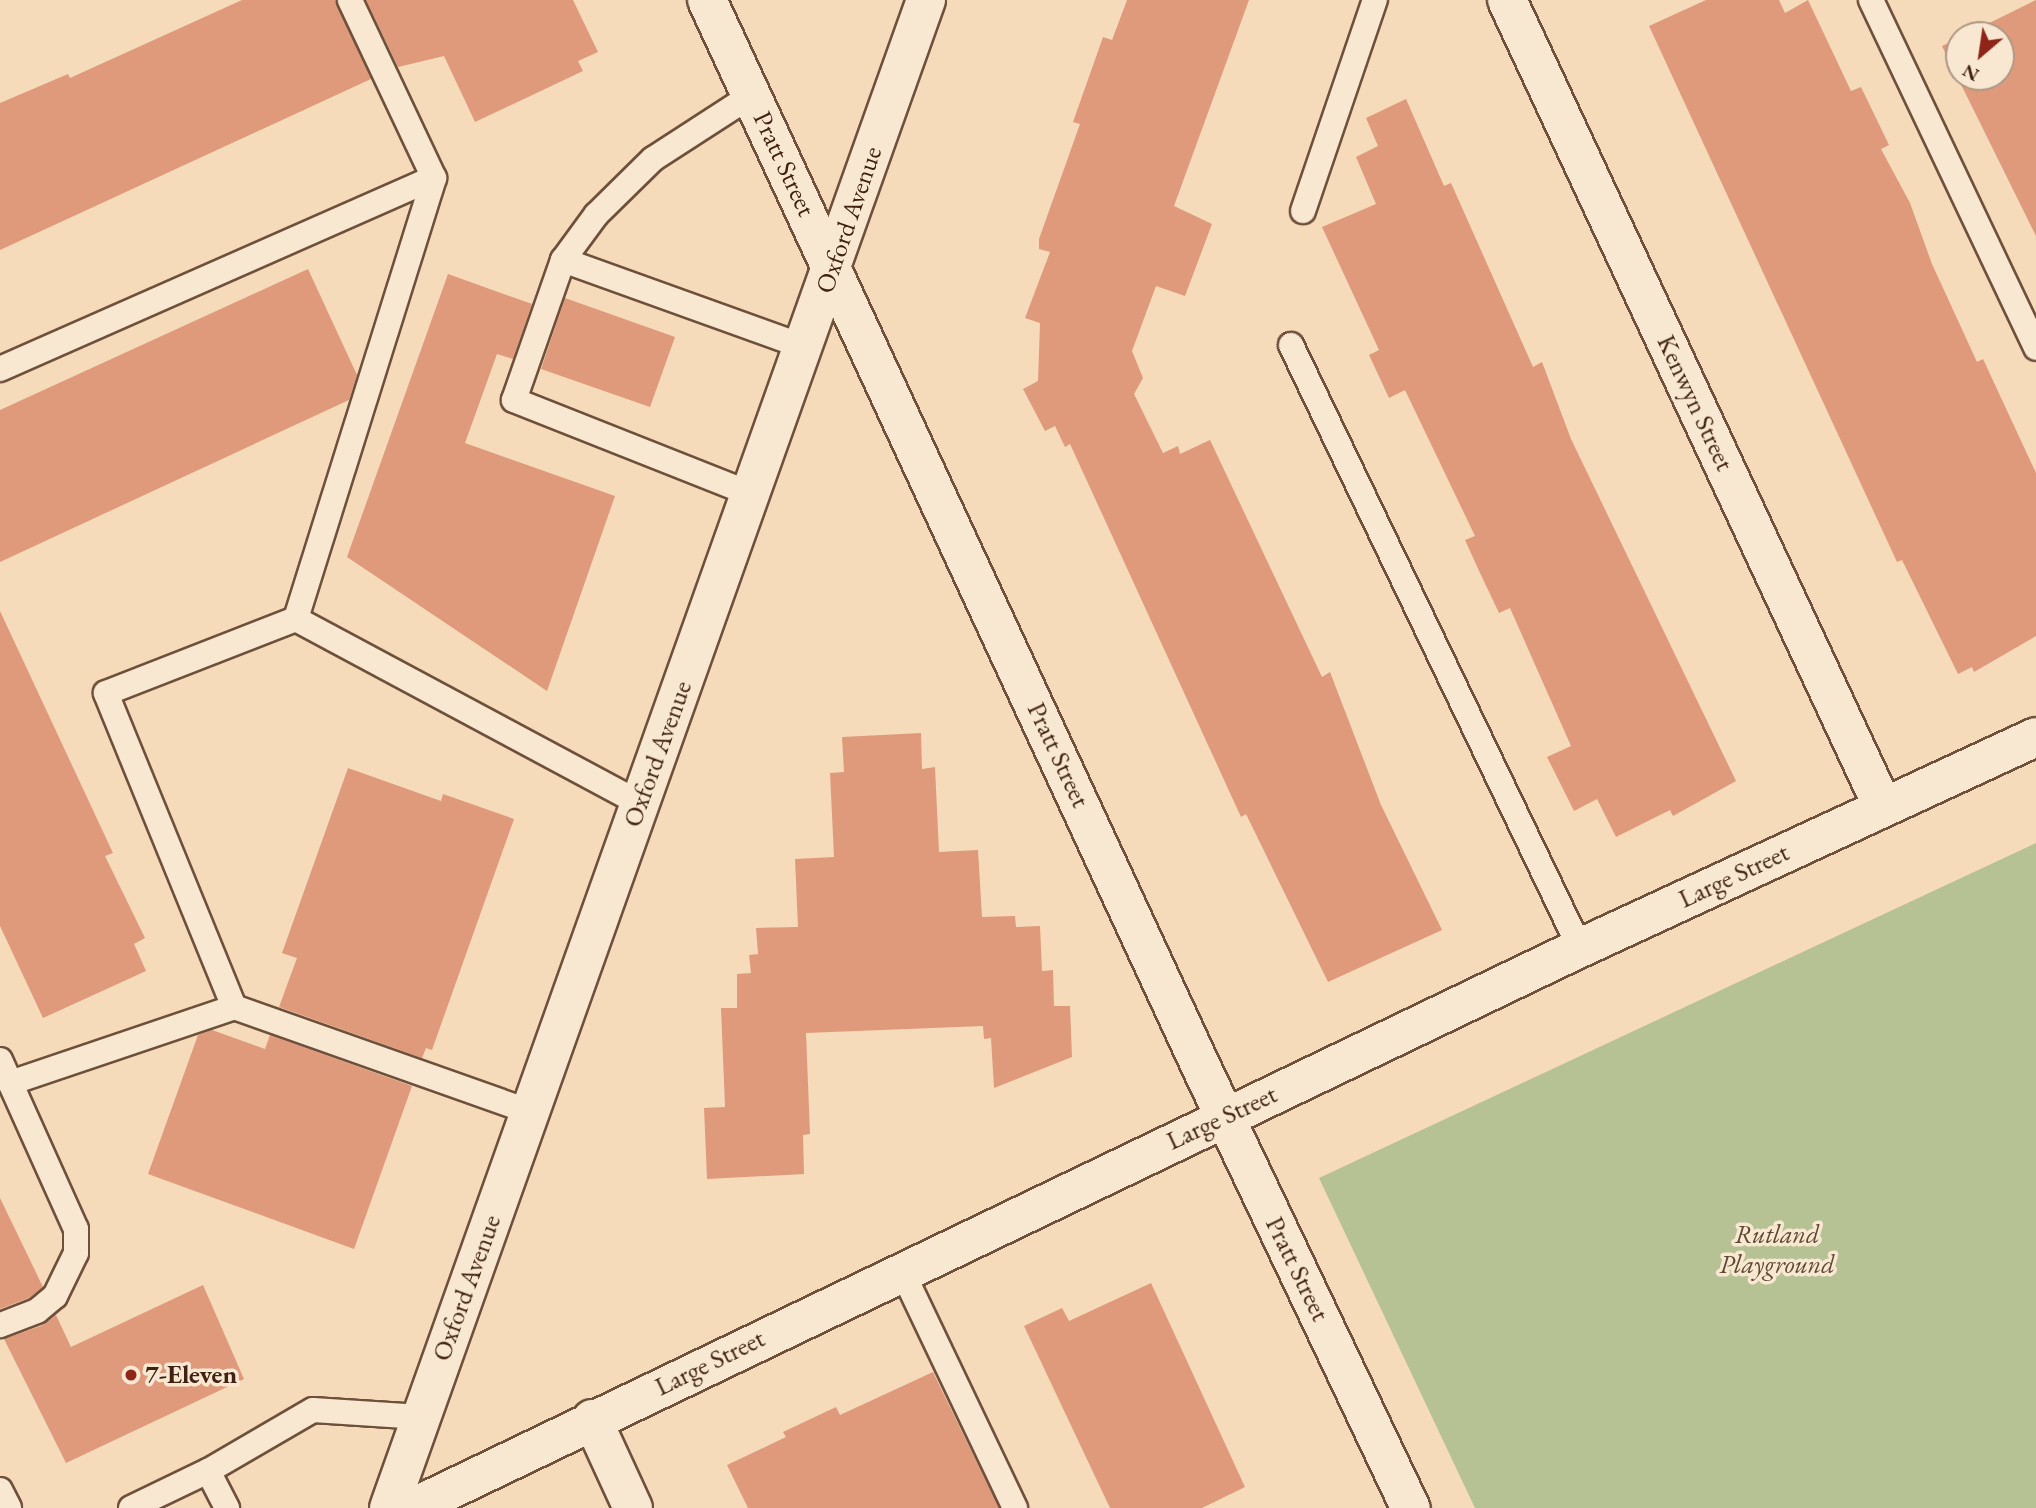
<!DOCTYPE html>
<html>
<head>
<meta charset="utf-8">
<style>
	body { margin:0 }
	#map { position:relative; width:2036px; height:1508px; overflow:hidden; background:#f5dbb9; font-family:"EB Garamond",serif }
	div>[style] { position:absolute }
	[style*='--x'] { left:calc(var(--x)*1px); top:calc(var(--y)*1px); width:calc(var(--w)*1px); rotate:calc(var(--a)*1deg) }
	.green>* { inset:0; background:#b6c194 }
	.building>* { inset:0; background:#df9a7c }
	.roads { filter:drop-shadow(2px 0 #6e503b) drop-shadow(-2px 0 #6e503b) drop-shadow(0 2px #6e503b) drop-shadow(0 -2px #6e503b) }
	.service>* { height:24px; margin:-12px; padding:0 12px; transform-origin:12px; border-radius:12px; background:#f8e8d2 }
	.minor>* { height:38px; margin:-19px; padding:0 19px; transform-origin:19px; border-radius:19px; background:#f8e8d2 }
	.tertiary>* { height:38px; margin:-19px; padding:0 19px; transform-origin:19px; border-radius:19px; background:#f8e8d2 }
	.dots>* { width:19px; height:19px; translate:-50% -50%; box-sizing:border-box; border:4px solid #f8e8d2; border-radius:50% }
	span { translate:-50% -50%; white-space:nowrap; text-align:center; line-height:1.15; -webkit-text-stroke:7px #f8e8d2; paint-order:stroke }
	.street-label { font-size:26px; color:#412111 }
	.park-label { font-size:26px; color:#5e4932; font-style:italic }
	.poi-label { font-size:26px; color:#412111; font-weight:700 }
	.left { translate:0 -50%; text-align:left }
	.north { position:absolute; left:1945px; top:21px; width:70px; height:70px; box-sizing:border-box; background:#f8e8d2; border:2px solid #af9885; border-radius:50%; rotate:209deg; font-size:19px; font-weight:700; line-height:28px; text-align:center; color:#412111 }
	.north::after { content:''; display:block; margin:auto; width:24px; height:32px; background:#8f2418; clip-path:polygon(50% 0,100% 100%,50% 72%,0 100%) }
</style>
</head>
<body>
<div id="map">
	<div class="green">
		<div style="clip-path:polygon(2036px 843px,2036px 1508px,1475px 1508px,1319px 1178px)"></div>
	</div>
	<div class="building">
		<div style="clip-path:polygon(242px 0,335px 0,371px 79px,0 250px,0 103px,68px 74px,70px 78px)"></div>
		<div style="clip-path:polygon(366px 0,573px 0,598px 52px,578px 61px,583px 71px,475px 122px,444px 56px,398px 67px)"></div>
		<div style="clip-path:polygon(1127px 0,1249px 0,1174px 206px,1212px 224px,1185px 296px,1156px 286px,1132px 351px,1143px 378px,1134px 394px,1163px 453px,1178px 446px,1180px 454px,1210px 440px,1322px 677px,1330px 672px,1381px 805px,1442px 930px,1328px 982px,1246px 814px,1241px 817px,1070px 444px,1065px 447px,1055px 426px,1045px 431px,1023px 389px,1038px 381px,1040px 323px,1025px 318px,1050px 252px,1039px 249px,1039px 239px,1080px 124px,1073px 122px,1103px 37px,1112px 40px)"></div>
		<div style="clip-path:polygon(1706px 0,1779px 0,1785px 13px,1808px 0,1851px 91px,1861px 87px,1889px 145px,1881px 149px,1910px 203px,1932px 264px,1977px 362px,1983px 359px,2036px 473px,2036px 636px,1974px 672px,1972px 667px,1958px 674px,1902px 560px,1897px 562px,1649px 26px)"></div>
		<div style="clip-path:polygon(2036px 0,2036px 236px,1942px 46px,1959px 38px,1959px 77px,2001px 77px,2001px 35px,1965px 35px)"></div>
		<div style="clip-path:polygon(1406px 99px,1444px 186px,1451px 183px,1533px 367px,1542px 362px,1571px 439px,1736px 781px,1673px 816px,1670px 810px,1616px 837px,1597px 799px,1574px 811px,1547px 757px,1571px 746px,1510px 608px,1499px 613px,1480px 573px,1465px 540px,1475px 536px,1405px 390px,1389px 398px,1369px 355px,1379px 350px,1322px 227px,1376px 204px,1356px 157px,1378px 146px,1366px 118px)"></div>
		<div style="clip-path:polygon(308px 269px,357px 375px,349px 400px,0 562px,0 410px)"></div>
		<div style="clip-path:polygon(448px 274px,532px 304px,513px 359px,497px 354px,465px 443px,615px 496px,547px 691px,347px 557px)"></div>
		<div style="clip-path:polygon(565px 298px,675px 337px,650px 407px,541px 369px)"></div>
		<div style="clip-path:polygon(0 611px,113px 853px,105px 856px,145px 938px,134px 944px,146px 971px,43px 1018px,0 926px)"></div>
		<div style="clip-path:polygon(921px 733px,922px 769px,935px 767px,939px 852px,978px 850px,982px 917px,1015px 916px,1016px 927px,1040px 926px,1042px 971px,1053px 970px,1054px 1006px,1070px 1006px,1072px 1057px,994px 1088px,991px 1038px,984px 1039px,983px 1026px,806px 1033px,810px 1134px,803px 1135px,804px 1174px,707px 1179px,704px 1108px,725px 1107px,721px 1008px,737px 1008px,737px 974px,751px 973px,749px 955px,758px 954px,756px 928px,798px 927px,795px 859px,834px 857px,830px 773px,844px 772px,842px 737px)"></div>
		<div style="clip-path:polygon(348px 768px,441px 801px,443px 794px,514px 819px,432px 1050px,426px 1048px,422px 1058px,279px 1007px,297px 958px,282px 953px)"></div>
		<div style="clip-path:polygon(212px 1030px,265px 1049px,270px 1035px,412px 1086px,354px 1249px,148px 1174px,198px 1035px)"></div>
		<div style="clip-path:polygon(0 1198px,43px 1287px,29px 1298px,0 1309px)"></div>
		<div style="clip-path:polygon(1151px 1283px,1245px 1487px,1202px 1508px,1110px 1508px,1024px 1326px,1062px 1308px,1069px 1321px)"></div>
		<div style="clip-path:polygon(203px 1285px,244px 1379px,66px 1463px,4px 1339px,43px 1325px,56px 1315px,71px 1347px)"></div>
		<div style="clip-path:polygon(933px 1372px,999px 1508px,748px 1508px,727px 1465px,786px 1437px,783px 1432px,836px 1407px,840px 1415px)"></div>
	</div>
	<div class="roads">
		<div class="service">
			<div style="--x:1871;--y:0;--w:385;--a:64.6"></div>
			<div style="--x:434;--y:178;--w:462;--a:107.4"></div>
			<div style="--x:296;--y:619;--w:391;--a:28.2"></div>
			<div style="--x:1303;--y:211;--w:223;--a:-71.2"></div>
			<div style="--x:563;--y:260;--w:256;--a:19.8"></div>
			<div style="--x:1291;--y:345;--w:669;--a:64.39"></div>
			<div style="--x:0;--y:369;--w:474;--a:-23.8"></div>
			<div style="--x:434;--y:178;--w:197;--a:-115.3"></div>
			<div style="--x:751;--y:494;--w:255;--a:-158.4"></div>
			<div style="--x:514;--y:400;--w:148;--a:-70.7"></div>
			<div style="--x:563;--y:260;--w:56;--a:-53.7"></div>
			<div style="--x:596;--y:215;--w:80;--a:-44.5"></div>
			<div style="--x:653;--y:159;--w:118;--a:-32.9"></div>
			<div style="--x:234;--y:1007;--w:339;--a:-112.2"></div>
			<div style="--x:106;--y:693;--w:204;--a:-21.3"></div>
			<div style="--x:0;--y:1060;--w:185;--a:65.8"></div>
			<div style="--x:76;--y:1229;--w:24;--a:90"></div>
			<div style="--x:76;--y:1253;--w:48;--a:116"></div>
			<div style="--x:55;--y:1296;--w:23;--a:140"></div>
			<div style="--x:37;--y:1311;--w:40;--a:159"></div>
			<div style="--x:10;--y:1083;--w:237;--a:-18.7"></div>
			<div style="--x:234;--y:1007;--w:314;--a:19.5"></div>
			<div style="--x:902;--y:1271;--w:263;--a:64.5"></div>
			<div style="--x:208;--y:1471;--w:121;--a:-30.2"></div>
			<div style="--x:313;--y:1410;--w:108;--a:3.7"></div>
			<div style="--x:0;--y:1490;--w:20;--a:63"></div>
			<div style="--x:131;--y:1508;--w:85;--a:-25.7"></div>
			<div style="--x:208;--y:1471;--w:42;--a:62.8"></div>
		</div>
		<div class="minor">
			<div style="--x:707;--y:0;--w:1183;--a:65.15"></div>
			<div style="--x:1204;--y:1073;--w:482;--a:64.6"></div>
			<div style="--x:1507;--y:0;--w:890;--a:65.02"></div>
			<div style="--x:592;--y:1419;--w:98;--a:65.3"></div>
		</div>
		<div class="tertiary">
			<div style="--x:389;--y:1508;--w:1601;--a:-70.4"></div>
			<div style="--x:412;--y:1508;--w:1295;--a:-25.62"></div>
			<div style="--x:1580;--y:948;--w:502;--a:-24.83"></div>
		</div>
	</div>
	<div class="dots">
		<div style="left:131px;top:1375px;background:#8f2418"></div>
	</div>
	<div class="street-label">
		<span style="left:784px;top:164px;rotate:65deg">Pratt Street</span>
		<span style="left:849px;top:220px;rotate:-71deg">Oxford Avenue</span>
		<span style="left:1695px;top:403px;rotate:65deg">Kenwyn Street</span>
		<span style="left:658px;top:754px;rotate:-70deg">Oxford Avenue</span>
		<span style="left:1058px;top:755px;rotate:65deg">Pratt Street</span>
		<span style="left:1734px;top:876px;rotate:-25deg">Large Street</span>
		<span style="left:1222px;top:1118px;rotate:-25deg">Large Street</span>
		<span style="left:1297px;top:1269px;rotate:64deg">Pratt Street</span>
		<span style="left:467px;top:1288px;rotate:-70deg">Oxford Avenue</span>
		<span style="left:710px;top:1363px;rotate:-26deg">Large Street</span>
	</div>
	<div class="park-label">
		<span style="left:1777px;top:1250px">Rutland<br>Playground</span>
	</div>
	<div class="poi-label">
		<span class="left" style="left:145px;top:1375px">7-Eleven</span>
	</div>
	<div class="north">N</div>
</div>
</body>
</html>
